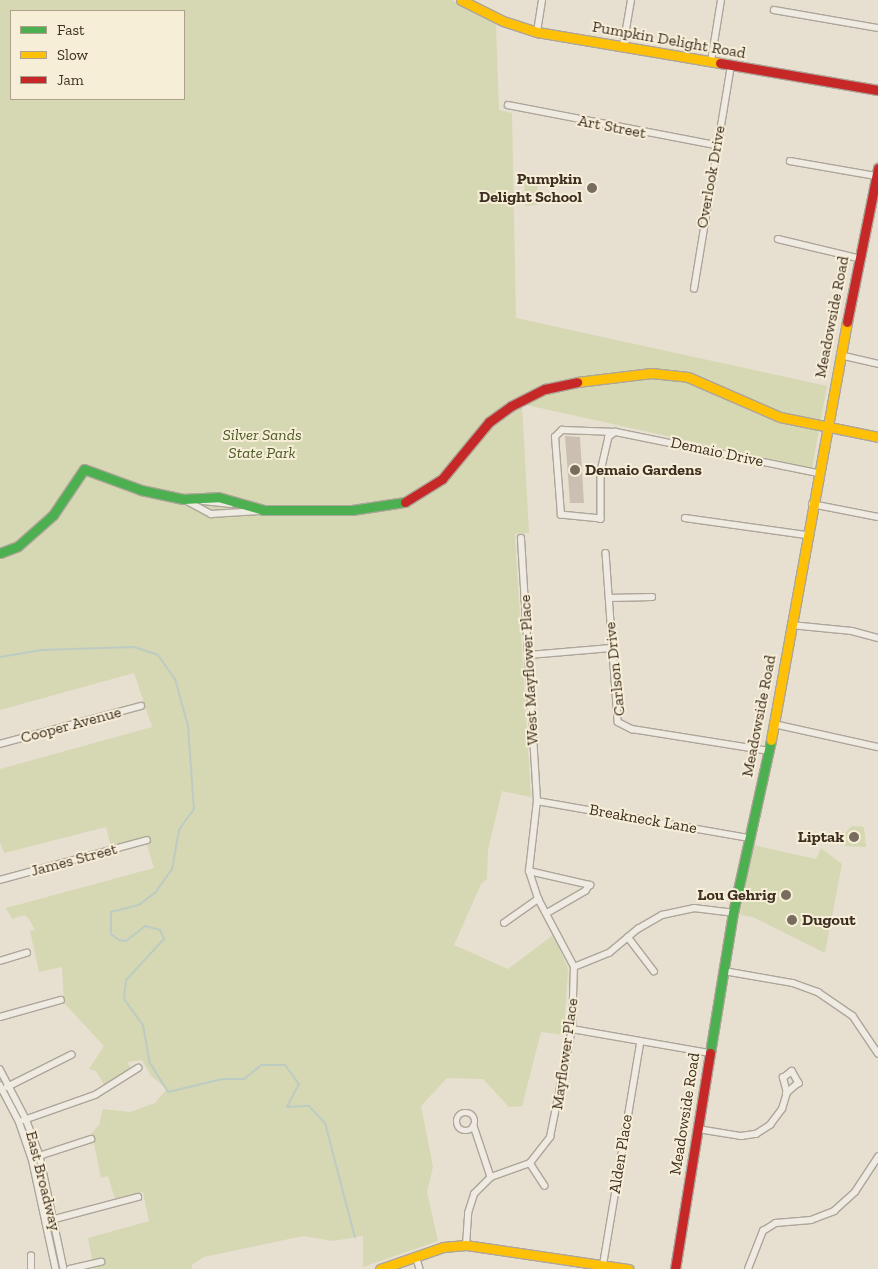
<!DOCTYPE html>
<html>
<head>
<meta charset="utf-8">
<style>
	body { margin:0 }
	#map { position:relative; width:878px; height:1269px; overflow:hidden; background:#e7e0d1; font-family:"Zilla Slab",serif }
	div>[style] { position:absolute }
	[style*='--x'] { left:calc(var(--x)*1px); top:calc(var(--y)*1px); width:calc(var(--w)*1px); rotate:calc(var(--a)*1deg) }
	.green>* { inset:0; background:#d6d7b3 }
	.stream>* { height:2px; margin:-1px; padding:0 1px; transform-origin:1px; border-radius:1px; background:#bcccc2 }
	.building>* { inset:0; background:#cbbfb2 }
	.roads { filter:drop-shadow(1px 0 #ada599) drop-shadow(-1px 0 #ada599) drop-shadow(0 1px #ada599) drop-shadow(0 -1px #ada599) }
	.street>* { height:5.5px; margin:-2.75px; padding:0 2.75px; transform-origin:2.75px; border-radius:2.75px; background:#efebe3 }
	.street>.ring { margin:-2.75px; padding:0; box-sizing:content-box; background:none; border:5.5px solid #efebe3; border-radius:50% }
	.fast>* { height:9px; margin:-4.5px; padding:0 4.5px; transform-origin:4.5px; border-radius:4.5px; background:#4caf50 }
	.slow>* { height:9px; margin:-4.5px; padding:0 4.5px; transform-origin:4.5px; border-radius:4.5px; background:#ffc107 }
	.jam>* { height:9px; margin:-4.5px; padding:0 4.5px; transform-origin:4.5px; border-radius:4.5px; background:#c62828 }
	.dots>* { width:14px; height:14px; translate:-50% -50%; box-sizing:border-box; border:2px solid #f7eed8; border-radius:50% }
	span { translate:-50% -50%; white-space:nowrap; text-align:center; line-height:1.15; -webkit-text-stroke:4px #f7eed8; paint-order:stroke }
	.street-label { font-size:16px; color:#3d2e20 }
	.poi-label { font-size:16px; color:#3d2e20; font-weight:700 }
	.right { translate:-100% -50%; text-align:right }
	.left { translate:0 -50%; text-align:left }
	.park-label { font-size:16px; color:#4d5a26; font-style:italic }
	.legend { position:absolute; left:10px; top:10px; width:175px; height:90px; box-sizing:border-box; background:#f7eed8; border:1px solid #ada18e; margin:0; padding:6px 9px; list-style:none; font-size:15px; color:#3d2e20 }
	.legend li { display:flex; align-items:center; gap:10px; height:25px }
	.legend b { width:25px; border:1px solid #ada18e }
</style>
</head>
<body>
<div id="map">
	<div class="green">
		<div style="clip-path:polygon(evenodd,0 0,452px 0,496px 25px,499px 110px,512px 113px,516px 318px,827px 386px,812px 468px,522px 404px,529px 533px,515px 534px,531px 797px,502px 791px,488px 850px,487px 879px,481px 884px,454px 945px,508px 969px,553px 935px,568px 968px,564px 1035px,541px 1032px,522px 1106px,509px 1107px,483px 1079px,447px 1078px,421px 1106px,433px 1167px,427px 1192px,438px 1241px,363px 1267px,363px 1236px,333px 1241px,303px 1236px,204px 1257px,192px 1265px,192px 1269px,94px 1269px,88px 1238px,149px 1221px,143px 1192px,115px 1199px,108px 1176px,101px 1178px,93px 1139px,87px 1138px,99px 1125px,103px 1109px,130px 1112px,155px 1103px,167px 1089px,151px 1076px,142px 1060px,127px 1062px,131px 1068px,104px 1085px,96px 1071px,89px 1069px,104px 1046px,64px 1003px,62px 967px,39px 972px,30px 931px,35px 930px,29px 919px,25px 915px,12px 919px,6px 908px,154px 868px,145px 838px,111px 847px,106px 827px,4px 853px,0 842px,0 769px,152px 727px,134px 673px,0 710px,0 0,11px 11px,184px 11px,184px 99px,11px 99px,11px 11px)"></div>
		<div style="clip-path:polygon(524px 180px,537px 180px,538px 205px,525px 206px)"></div>
		<div style="clip-path:polygon(852px 826px,864px 827px,866px 847px,845px 846px,843px 835px)"></div>
		<div style="clip-path:polygon(753px 845px,816px 859px,821px 848px,842px 864px,825px 953px,753px 917px,740px 915px)"></div>
	</div>
	<div class="stream">
		<div style="--x:0;--y:657;--w:42;--a:-9.7"></div>
		<div style="--x:41;--y:650;--w:93;--a:-1.8"></div>
		<div style="--x:134;--y:647;--w:25;--a:18"></div>
		<div style="--x:158;--y:655;--w:29;--a:55"></div>
		<div style="--x:175;--y:679;--w:49;--a:74.5"></div>
		<div style="--x:188;--y:726;--w:83;--a:85.9"></div>
		<div style="--x:194;--y:809;--w:26;--a:126"></div>
		<div style="--x:179;--y:830;--w:40;--a:100"></div>
		<div style="--x:172;--y:869;--w:28;--a:125"></div>
		<div style="--x:156;--y:892;--w:21;--a:143"></div>
		<div style="--x:139;--y:905;--w:29;--a:166"></div>
		<div style="--x:111;--y:912;--w:22;--a:90"></div>
		<div style="--x:111;--y:934;--w:10;--a:37"></div>
		<div style="--x:119;--y:940;--w:7;--a:8"></div>
		<div style="--x:126;--y:941;--w:24;--a:-38"></div>
		<div style="--x:145;--y:926;--w:16;--a:15"></div>
		<div style="--x:160;--y:930;--w:10;--a:66"></div>
		<div style="--x:164;--y:939;--w:56;--a:132.8"></div>
		<div style="--x:126;--y:980;--w:19;--a:96"></div>
		<div style="--x:124;--y:999;--w:32;--a:54"></div>
		<div style="--x:143;--y:1025;--w:39;--a:80"></div>
		<div style="--x:150;--y:1063;--w:34;--a:58"></div>
		<div style="--x:168;--y:1092;--w:56;--a:-13.5"></div>
		<div style="--x:222;--y:1079;--w:22;--a:0"></div>
		<div style="--x:244;--y:1079;--w:22;--a:-39"></div>
		<div style="--x:261;--y:1065;--w:24;--a:0"></div>
		<div style="--x:285;--y:1065;--w:24;--a:54"></div>
		<div style="--x:299;--y:1084;--w:26;--a:118"></div>
		<div style="--x:287;--y:1107;--w:22;--a:-3"></div>
		<div style="--x:309;--y:1106;--w:23;--a:47"></div>
		<div style="--x:325;--y:1123;--w:118;--a:75.3"></div>
	</div>
	<div class="building">
		<div style="clip-path:polygon(565px 436px,580px 437px,584px 503px,570px 503px)"></div>
	</div>
	<div class="roads">
		<div class="street">
			<div style="--x:774;--y:10;--w:106;--a:9.8"></div>
			<div style="--x:537;--y:32;--w:32;--a:-81"></div>
			<div style="--x:623;--y:47;--w:48;--a:-80.3"></div>
			<div style="--x:711;--y:62;--w:63;--a:-80.8"></div>
			<div style="--x:508;--y:105;--w:212;--a:10.9"></div>
			<div style="--x:790;--y:161;--w:87;--a:9.9"></div>
			<div style="--x:778;--y:239;--w:82;--a:13.4"></div>
			<div style="--x:694;--y:289;--w:226;--a:-80.6"></div>
			<div style="--x:840;--y:355;--w:39;--a:13"></div>
			<div style="--x:616;--y:432;--w:9;--a:144"></div>
			<div style="--x:609;--y:437;--w:36;--a:103"></div>
			<div style="--x:601;--y:472;--w:47;--a:90"></div>
			<div style="--x:601;--y:519;--w:40;--a:-174.3"></div>
			<div style="--x:561;--y:515;--w:78;--a:-94.4"></div>
			<div style="--x:555;--y:437;--w:10;--a:-45"></div>
			<div style="--x:562;--y:430;--w:54;--a:2.1"></div>
			<div style="--x:616;--y:432;--w:206;--a:11.5"></div>
			<div style="--x:185;--y:500;--w:30;--a:28"></div>
			<div style="--x:211;--y:514;--w:48;--a:-3.6"></div>
			<div style="--x:203;--y:501;--w:28;--a:6"></div>
			<div style="--x:812;--y:504;--w:67;--a:11.1"></div>
			<div style="--x:685;--y:518;--w:122;--a:8"></div>
			<div style="--x:606;--y:553;--w:169;--a:85.9"></div>
			<div style="--x:618;--y:722;--w:16;--a:27"></div>
			<div style="--x:632;--y:729;--w:139;--a:9.1"></div>
			<div style="--x:609;--y:598;--w:43;--a:-1.3"></div>
			<div style="--x:791;--y:625;--w:61;--a:5.6"></div>
			<div style="--x:852;--y:631;--w:27;--a:15"></div>
			<div style="--x:529;--y:655;--w:82;--a:-4.9"></div>
			<div style="--x:774;--y:724;--w:107;--a:12.5"></div>
			<div style="--x:0;--y:744;--w:146;--a:-15.1"></div>
			<div style="--x:537;--y:801;--w:214;--a:9.9"></div>
			<div style="--x:529;--y:871;--w:63;--a:12.9"></div>
			<div style="--x:590;--y:885;--w:7;--a:124"></div>
			<div style="--x:586;--y:891;--w:44;--a:149.9"></div>
			<div style="--x:0;--y:880;--w:152;--a:-15.2"></div>
			<div style="--x:504;--y:923;--w:42;--a:-35.2"></div>
			<div style="--x:628;--y:937;--w:43;--a:52.6"></div>
			<div style="--x:0;--y:961;--w:28;--a:-17"></div>
			<div style="--x:574;--y:967;--w:38;--a:-22"></div>
			<div style="--x:609;--y:953;--w:38;--a:-40"></div>
			<div style="--x:638;--y:929;--w:28;--a:-30"></div>
			<div style="--x:662;--y:915;--w:33;--a:-12"></div>
			<div style="--x:694;--y:908;--w:39;--a:7"></div>
			<div style="--x:724;--y:971;--w:70;--a:9.9"></div>
			<div style="--x:793;--y:983;--w:27;--a:20"></div>
			<div style="--x:818;--y:992;--w:42;--a:34.4"></div>
			<div style="--x:853;--y:1016;--w:45;--a:56"></div>
			<div style="--x:0;--y:1017;--w:63;--a:-15.6"></div>
			<div style="--x:572;--y:1029;--w:140;--a:9.9"></div>
			<div style="--x:0;--y:1069;--w:56;--a:62.5"></div>
			<div style="--x:26;--y:1119;--w:40;--a:69"></div>
			<div style="--x:40;--y:1156;--w:116;--a:78"></div>
			<div style="--x:0;--y:1085;--w:41;--a:62.2"></div>
			<div style="--x:19;--y:1121;--w:39;--a:71"></div>
			<div style="--x:32;--y:1158;--w:114;--a:77.8"></div>
			<div style="--x:7;--y:1087;--w:72;--a:-26.6"></div>
			<div class="ring" style="left:457px;top:1113px;width:12.5px;height:12.5px"></div>
			<div style="--x:24;--y:1120;--w:75;--a:-19.4"></div>
			<div style="--x:95;--y:1095;--w:51;--a:-32.1"></div>
			<div style="--x:474;--y:1126;--w:54;--a:71.6"></div>
			<div style="--x:698;--y:1129;--w:44;--a:9.2"></div>
			<div style="--x:741;--y:1136;--w:15;--a:-8"></div>
			<div style="--x:756;--y:1134;--w:17;--a:-33"></div>
			<div style="--x:770;--y:1125;--w:20;--a:-53"></div>
			<div style="--x:782;--y:1109;--w:17;--a:-73"></div>
			<div style="--x:787;--y:1093;--w:16;--a:-105"></div>
			<div style="--x:783;--y:1078;--w:11;--a:-38"></div>
			<div style="--x:792;--y:1071;--w:14;--a:60"></div>
			<div style="--x:799;--y:1083;--w:16;--a:140"></div>
			<div style="--x:36;--y:1157;--w:58;--a:-18.1"></div>
			<div style="--x:530;--y:1163;--w:27;--a:57"></div>
			<div style="--x:51;--y:1220;--w:90;--a:-14.8"></div>
			<div style="--x:466;--y:1245;--w:32;--a:-86"></div>
			<div style="--x:468;--y:1213;--w:20;--a:-72"></div>
			<div style="--x:474;--y:1194;--w:24;--a:-45"></div>
			<div style="--x:491;--y:1177;--w:41;--a:-19.7"></div>
			<div style="--x:530;--y:1163;--w:33;--a:-52"></div>
			<div style="--x:550;--y:1137;--w:110;--a:-78.5"></div>
			<div style="--x:572;--y:1029;--w:62;--a:-88.2"></div>
			<div style="--x:574;--y:967;--w:77;--a:-117.9"></div>
			<div style="--x:538;--y:899;--w:29;--a:-108"></div>
			<div style="--x:529;--y:871;--w:70;--a:-83.5"></div>
			<div style="--x:537;--y:801;--w:263;--a:-93.5"></div>
			<div style="--x:416;--y:1256;--w:14;--a:73"></div>
			<div style="--x:603;--y:1265;--w:225;--a:-80.5"></div>
			<div style="--x:31;--y:1269;--w:13;--a:-90"></div>
			<div style="--x:70;--y:1269;--w:32;--a:-13"></div>
			<div style="--x:748;--y:1269;--w:41;--a:-68.5"></div>
			<div style="--x:763;--y:1231;--w:15;--a:-32"></div>
			<div style="--x:776;--y:1223;--w:35;--a:-5"></div>
			<div style="--x:811;--y:1220;--w:25;--a:-21"></div>
			<div style="--x:834;--y:1211;--w:28;--a:-42"></div>
			<div style="--x:855;--y:1192;--w:42;--a:-56.7"></div>
		</div>
		<div class="fast">
			<div style="--x:0;--y:553;--w:19;--a:-21"></div>
			<div style="--x:18;--y:546;--w:47;--a:-41.5"></div>
			<div style="--x:53;--y:515;--w:55;--a:-56"></div>
			<div style="--x:84;--y:469;--w:61;--a:20.2"></div>
			<div style="--x:141;--y:490;--w:43;--a:12.1"></div>
			<div style="--x:183;--y:499;--w:35;--a:-3"></div>
			<div style="--x:218;--y:497;--w:48;--a:15.8"></div>
			<div style="--x:264;--y:510;--w:88;--a:0"></div>
			<div style="--x:352;--y:510;--w:54;--a:-8.6"></div>
			<div style="--x:710;--y:1053;--w:142;--a:-80.7"></div>
			<div style="--x:733;--y:913;--w:177;--a:-77.6"></div>
		</div>
		<div class="slow">
			<div style="--x:461;--y:0;--w:47;--a:26.6"></div>
			<div style="--x:503;--y:21;--w:36;--a:18"></div>
			<div style="--x:537;--y:32;--w:186;--a:9.6"></div>
			<div style="--x:577;--y:382;--w:75;--a:-6.9"></div>
			<div style="--x:651;--y:373;--w:37;--a:6"></div>
			<div style="--x:688;--y:377;--w:100;--a:23.5"></div>
			<div style="--x:780;--y:417;--w:100;--a:11.5"></div>
			<div style="--x:771;--y:740;--w:425;--a:-79.7"></div>
			<div style="--x:380;--y:1269;--w:67;--a:-19.2"></div>
			<div style="--x:443;--y:1247;--w:23;--a:-5"></div>
			<div style="--x:466;--y:1245;--w:164;--a:8.4"></div>
		</div>
		<div class="jam">
			<div style="--x:720;--y:63;--w:160;--a:9.7"></div>
			<div style="--x:847;--y:322;--w:157;--a:-78.6"></div>
			<div style="--x:405;--y:502;--w:44;--a:-31.9"></div>
			<div style="--x:442;--y:479;--w:74;--a:-50.5"></div>
			<div style="--x:489;--y:422;--w:27;--a:-36"></div>
			<div style="--x:511;--y:406;--w:38;--a:-27"></div>
			<div style="--x:545;--y:389;--w:33;--a:-12"></div>
			<div style="--x:675;--y:1269;--w:219;--a:-80.8"></div>
		</div>
	</div>
	<div class="dots">
		<div style="left:592px;top:188px;background:#786c5e"></div>
		<div style="left:575px;top:470px;background:#786c5e"></div>
		<div style="left:854px;top:837px;background:#786c5e"></div>
		<div style="left:786px;top:895px;background:#786c5e"></div>
		<div style="left:792px;top:920px;background:#786c5e"></div>
	</div>
	<div class="street-label">
		<span style="left:669px;top:40px;rotate:10deg">Pumpkin Delight Road</span>
		<span style="left:612px;top:127px;rotate:11deg">Art Street</span>
		<span style="left:711px;top:177px;rotate:-80deg">Overlook Drive</span>
		<span style="left:832px;top:317px;rotate:-79deg">Meadowside Road</span>
		<span style="left:717px;top:452px;rotate:12deg">Demaio Drive</span>
		<span style="left:615px;top:669px;rotate:-96deg">Carlson Drive</span>
		<span style="left:529px;top:670px;rotate:-93deg">West Mayflower Place</span>
		<span style="left:759px;top:716px;rotate:-79deg">Meadowside Road</span>
		<span style="left:71px;top:725px;rotate:-15deg">Cooper Avenue</span>
		<span style="left:643px;top:819px;rotate:10deg">Breakneck Lane</span>
		<span style="left:74px;top:860px;rotate:-15deg">James Street</span>
		<span style="left:565px;top:1054px;rotate:-82deg">Mayflower Place</span>
		<span style="left:685px;top:1114px;rotate:-81deg">Meadowside Road</span>
		<span style="left:621px;top:1154px;rotate:-81deg">Alden Place</span>
		<span style="left:43px;top:1181px;rotate:76deg">East Broadway</span>
	</div>
	<div class="poi-label">
		<span class="right" style="left:582px;top:188px">Pumpkin<br>Delight School</span>
		<span class="left" style="left:585px;top:470px">Demaio Gardens</span>
		<span class="right" style="left:844px;top:837px">Liptak</span>
		<span class="right" style="left:776px;top:895px">Lou Gehrig</span>
		<span class="left" style="left:802px;top:920px">Dugout</span>
	</div>
	<div class="park-label">
		<span style="left:262px;top:444px">Silver Sands<br>State Park</span>
	</div>
	<ul class="legend">
	<li><b style="height:6px;background:#4caf50"></b>Fast</li>
	<li><b style="height:6px;background:#ffc107"></b>Slow</li>
	<li><b style="height:6px;background:#c62828"></b>Jam</li>
	</ul>
</div>
</body>
</html>
